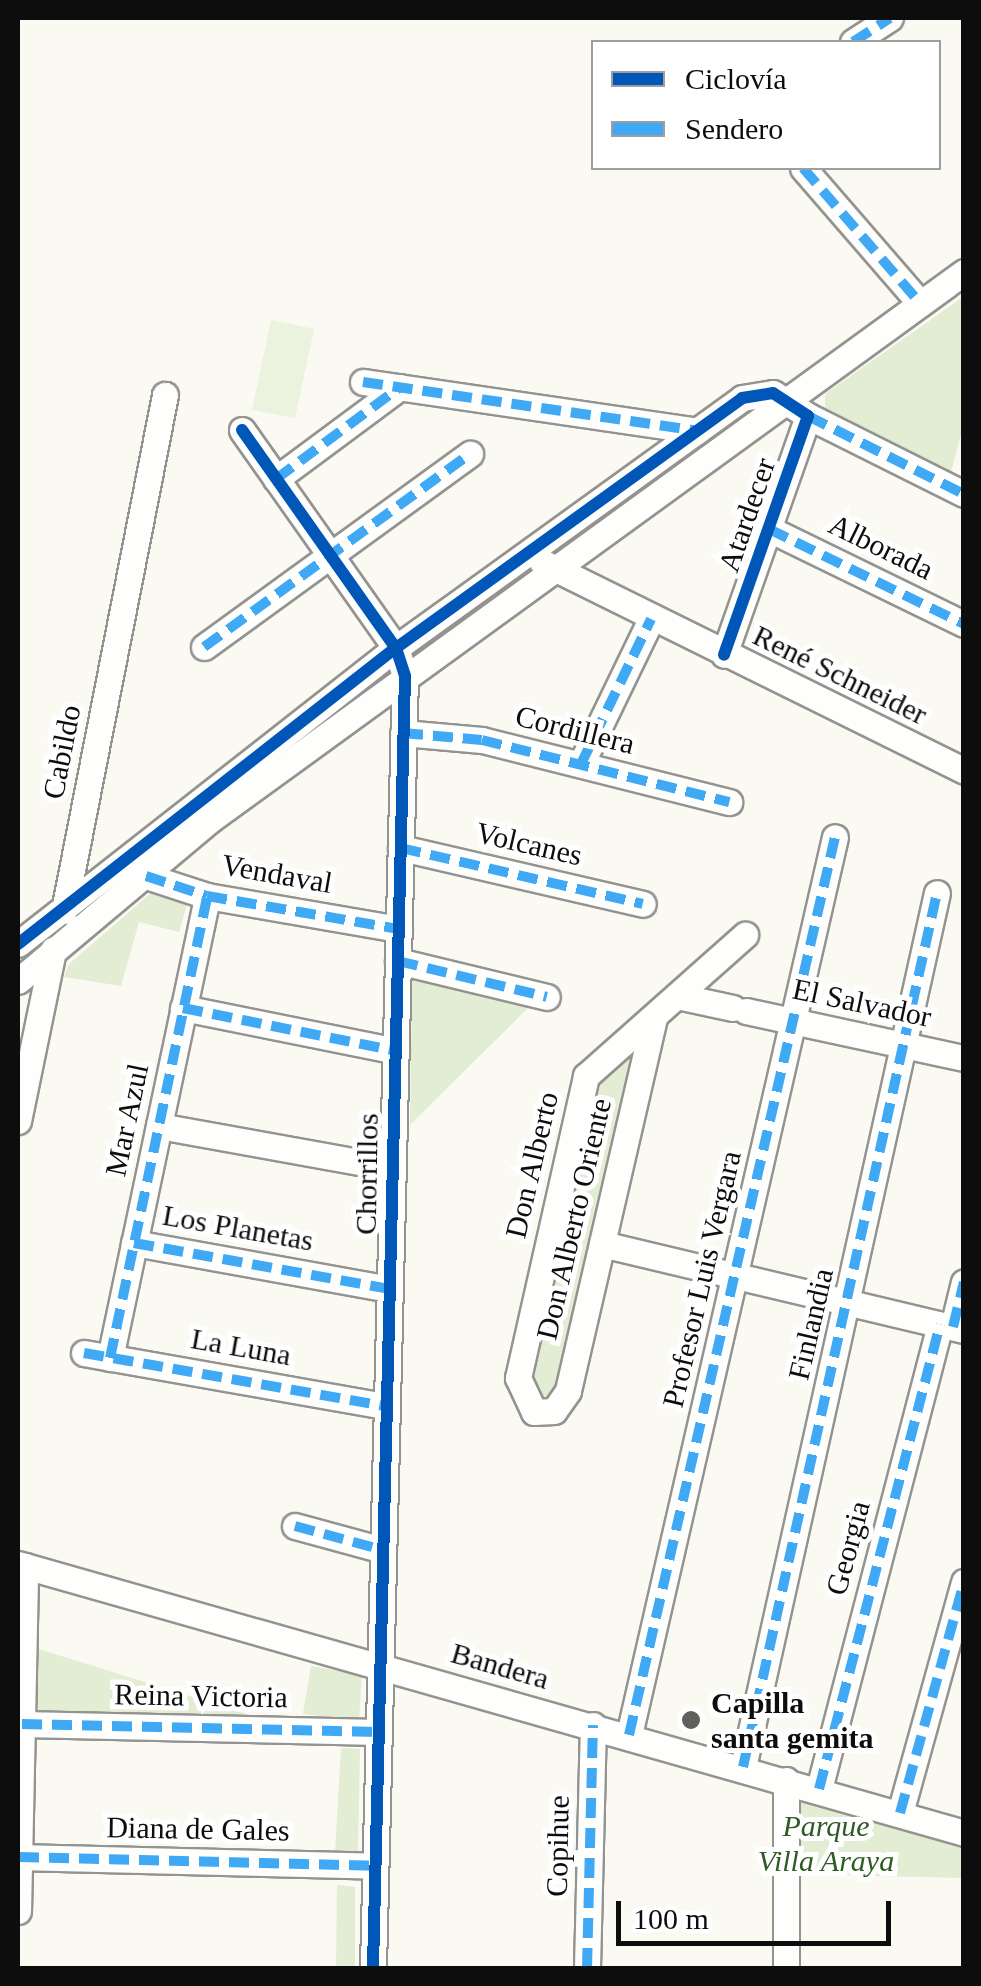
<!DOCTYPE html>
<html>
<head>
<meta charset="utf-8">
<style>
	body { margin:0 }
	#map { position:relative; width:981px; height:1986px; overflow:hidden; background:#faf9f2; font-family:Georgia,serif }
	div>[style] { position:absolute }
	[style*='--x'] { left:calc(var(--x)*1px); top:calc(var(--y)*1px); width:calc(var(--w)*1px); rotate:calc(var(--a)*1deg) }
	.green>* { inset:0; background:#e2edd4 }
	.pitch>* { inset:0; background:#ebf2de }
	.roads { filter:drop-shadow(2px 0 #949390) drop-shadow(-2px 0 #949390) drop-shadow(0 2px #949390) drop-shadow(0 -2px #949390) }
	.minor>* { height:25px; margin:-12.5px; padding:0 12.5px; transform-origin:12.5px; border-radius:12.5px; background:#fefefd }
	.quiet>* { height:10px; margin-top:-5px; transform-origin:0; background:repeating-linear-gradient(90deg,#3fa9f5 0 20px,transparent 0 30px) }
	.cycleway>* { height:12px; margin:-6px; padding:0 6px; transform-origin:6px; border-radius:6px; background:#0057b8 }
	.dots>* { width:28px; height:28px; translate:-50% -50%; box-sizing:border-box; border:5px solid #fff; border-radius:50% }
	span { translate:-50% -50%; white-space:nowrap; text-align:center; line-height:1.15; -webkit-text-stroke:10px #fff; paint-order:stroke }
	.street-label { font-size:30px; color:#0d0d0d }
	.poi-label { font-size:30px; color:#0d0d0d; font-weight:700 }
	.left { translate:0 -50%; text-align:left }
	.park-label { font-size:30px; color:#2e5c25; font-style:italic }
	.frame { position:absolute; inset:0; border:20px solid #0d0d0d; pointer-events:none }
	.legend { position:absolute; left:591px; top:40px; width:350px; height:130px; box-sizing:border-box; background:#fff; border:2px solid #9e9e9e; margin:0; padding:12px 18px; list-style:none; font-size:30px; color:#0d0d0d }
	.legend li { display:flex; align-items:center; gap:20px; height:50px }
	.legend b { width:50px; border:2px solid #9e9e9e }
	.scale { position:absolute; left:616px; top:1901px; width:275px; height:45px; box-sizing:border-box; border:5px solid #0d0d0d; border-top:0; padding-left:12px; font-size:30px; line-height:35px; white-space:nowrap; color:#0d0d0d; -webkit-text-stroke:8px #fff; paint-order:stroke }
</style>
</head>
<body>
<div id="map">
	<div class="green">
		<div style="clip-path:polygon(963px 297px,963px 427px,951px 472px,825px 408px,825px 394px)"></div>
		<div style="clip-path:polygon(152px 892px,188px 901px,179px 932px,139px 922px,121px 986px,64px 977px,69px 964px)"></div>
		<div style="clip-path:polygon(412px 970px,534px 1002px,410px 1125px)"></div>
		<div style="clip-path:polygon(639px 1041px,558px 1392px,543px 1397px,528px 1387px,591px 1079px)"></div>
		<div style="clip-path:polygon(39px 1649px,273px 1722px,36px 1720px)"></div>
		<div style="clip-path:polygon(311px 1666px,362px 1675px,359px 1720px,303px 1714px)"></div>
		<div style="clip-path:polygon(341px 1748px,360px 1749px,358px 1853px,335px 1853px)"></div>
		<div style="clip-path:polygon(790px 1800px,963px 1847px,963px 1878px,793px 1874px)"></div>
		<div style="clip-path:polygon(337px 1885px,355px 1887px,355px 1968px,336px 1968px)"></div>
	</div>
	<div class="pitch">
		<div style="clip-path:polygon(271px 320px,314px 329px,295px 418px,252px 410px)"></div>
	</div>
	<div class="roads">
		<div class="minor">
			<div style="--x:853;--y:42;--w:44;--a:-33"></div>
			<div style="--x:803;--y:168;--w:179;--a:49.1"></div>
			<div style="--x:363;--y:382;--w:338;--a:8.3"></div>
			<div style="--x:808;--y:416;--w:174;--a:26.6"></div>
			<div style="--x:242;--y:430;--w:267;--a:54.8"></div>
			<div style="--x:396;--y:648;--w:29;--a:72"></div>
			<div style="--x:405;--y:676;--w:1292;--a:91.42"></div>
			<div style="--x:276;--y:479;--w:154;--a:-36.6"></div>
			<div style="--x:769;--y:529;--w:217;--a:26"></div>
			<div style="--x:542;--y:562;--w:471;--a:26.3"></div>
			<div style="--x:204;--y:647;--w:329;--a:-36"></div>
			<div style="--x:403;--y:733;--w:79;--a:5.1"></div>
			<div style="--x:482;--y:740;--w:255;--a:14.1"></div>
			<div style="--x:581;--y:764;--w:161;--a:-64.2"></div>
			<div style="--x:401;--y:848;--w:248;--a:13"></div>
			<div style="--x:146;--y:876;--w:64;--a:18.2"></div>
			<div style="--x:207;--y:896;--w:195;--a:9.8"></div>
			<div style="--x:64;--y:911;--w:526;--a:-78.93"></div>
			<div style="--x:18;--y:944;--w:480;--a:-38.1"></div>
			<div style="--x:396;--y:648;--w:427;--a:-35.8"></div>
			<div style="--x:742;--y:398;--w:31;--a:-9"></div>
			<div style="--x:773;--y:393;--w:42;--a:33.3"></div>
			<div style="--x:808;--y:416;--w:253;--a:109.4"></div>
			<div style="--x:398;--y:961;--w:153;--a:13.6"></div>
			<div style="--x:18;--y:981;--w:251;--a:-40"></div>
			<div style="--x:210;--y:820;--w:932;--a:-36.01"></div>
			<div style="--x:677;--y:996;--w:57;--a:12.1"></div>
			<div style="--x:183;--y:1008;--w:217;--a:11.4"></div>
			<div style="--x:746;--y:1011;--w:223;--a:12.2"></div>
			<div style="--x:654;--y:1018;--w:383;--a:103"></div>
			<div style="--x:568;--y:1391;--w:24;--a:125"></div>
			<div style="--x:554;--y:1411;--w:20;--a:177"></div>
			<div style="--x:534;--y:1412;--w:38;--a:-115"></div>
			<div style="--x:518;--y:1378;--w:310;--a:-77.3"></div>
			<div style="--x:586;--y:1076;--w:213;--a:-41.6"></div>
			<div style="--x:18;--y:1121;--w:175;--a:-78.4"></div>
			<div style="--x:159;--y:1126;--w:237;--a:10.2"></div>
			<div style="--x:134;--y:1243;--w:259;--a:10.2"></div>
			<div style="--x:602;--y:1244;--w:372;--a:13.4"></div>
			<div style="--x:953;--y:1327;--w:46;--a:-76.3"></div>
			<div style="--x:84;--y:1353;--w:307;--a:10"></div>
			<div style="--x:110;--y:1358;--w:472;--a:-78.1"></div>
			<div style="--x:295;--y:1526;--w:91;--a:15.3"></div>
			<div style="--x:18;--y:1564;--w:984;--a:15.87"></div>
			<div style="--x:22;--y:1724;--w:357;--a:1.3"></div>
			<div style="--x:629;--y:1735;--w:921;--a:-77.08"></div>
			<div style="--x:743;--y:1767;--w:895;--a:-77.49"></div>
			<div style="--x:819;--y:1789;--w:480;--a:-75.4"></div>
			<div style="--x:900;--y:1813;--w:240;--a:-74.5"></div>
			<div style="--x:19;--y:1857;--w:356;--a:1.4"></div>
			<div style="--x:18;--y:1911;--w:345;--a:-88.8"></div>
			<div style="--x:587;--y:1968;--w:243;--a:-88.6"></div>
			<div style="--x:786;--y:1968;--w:188;--a:-90"></div>
		</div>
	</div>
	<div class="quiet">
		<div style="--x:853;--y:42;--w:44;--a:-33"></div>
		<div style="--x:803;--y:168;--w:179;--a:49.1"></div>
		<div style="--x:363;--y:382;--w:338;--a:8.3"></div>
		<div style="--x:808;--y:416;--w:174;--a:26.6"></div>
		<div style="--x:276;--y:479;--w:154;--a:-36.6"></div>
		<div style="--x:769;--y:529;--w:217;--a:26"></div>
		<div style="--x:204;--y:647;--w:329;--a:-36"></div>
		<div style="--x:403;--y:733;--w:79;--a:5.1"></div>
		<div style="--x:482;--y:740;--w:255;--a:14.1"></div>
		<div style="--x:581;--y:764;--w:161;--a:-64.2"></div>
		<div style="--x:401;--y:848;--w:248;--a:13"></div>
		<div style="--x:146;--y:876;--w:64;--a:18.2"></div>
		<div style="--x:207;--y:896;--w:195;--a:9.8"></div>
		<div style="--x:398;--y:961;--w:153;--a:13.6"></div>
		<div style="--x:183;--y:1008;--w:217;--a:11.4"></div>
		<div style="--x:134;--y:1243;--w:259;--a:10.2"></div>
		<div style="--x:953;--y:1327;--w:46;--a:-76.3"></div>
		<div style="--x:84;--y:1353;--w:307;--a:10"></div>
		<div style="--x:110;--y:1358;--w:472;--a:-78.1"></div>
		<div style="--x:295;--y:1526;--w:91;--a:15.3"></div>
		<div style="--x:22;--y:1724;--w:357;--a:1.3"></div>
		<div style="--x:629;--y:1735;--w:921;--a:-77.08"></div>
		<div style="--x:743;--y:1767;--w:895;--a:-77.49"></div>
		<div style="--x:819;--y:1789;--w:480;--a:-75.4"></div>
		<div style="--x:900;--y:1813;--w:240;--a:-74.5"></div>
		<div style="--x:19;--y:1857;--w:356;--a:1.4"></div>
		<div style="--x:587;--y:1968;--w:243;--a:-88.6"></div>
	</div>
	<div class="cycleway">
		<div style="--x:242;--y:430;--w:267;--a:54.8"></div>
		<div style="--x:396;--y:648;--w:29;--a:72"></div>
		<div style="--x:405;--y:676;--w:1292;--a:91.42"></div>
		<div style="--x:18;--y:944;--w:480;--a:-38.1"></div>
		<div style="--x:396;--y:648;--w:427;--a:-35.8"></div>
		<div style="--x:742;--y:398;--w:31;--a:-9"></div>
		<div style="--x:773;--y:393;--w:42;--a:33.3"></div>
		<div style="--x:808;--y:416;--w:253;--a:109.4"></div>
	</div>
	<div class="dots">
		<div style="left:691px;top:1720px;background:#60605d"></div>
	</div>
	<div class="street-label">
		<span style="left:747px;top:515px;rotate:-71deg">Atardecer</span>
		<span style="left:881px;top:547px;rotate:26deg">Alborada</span>
		<span style="left:840px;top:675px;rotate:26deg">René Schneider</span>
		<span style="left:575px;top:730px;rotate:14deg">Cordillera</span>
		<span style="left:62px;top:752px;rotate:-79deg">Cabildo</span>
		<span style="left:529px;top:844px;rotate:13deg">Volcanes</span>
		<span style="left:277px;top:874px;rotate:10deg">Vendaval</span>
		<span style="left:862px;top:1003px;rotate:12deg">El Salvador</span>
		<span style="left:127px;top:1120px;rotate:-78deg">Mar Azul</span>
		<span style="left:532px;top:1165px;rotate:-77deg">Don Alberto</span>
		<span style="left:367px;top:1174px;rotate:-89deg">Chorrillos</span>
		<span style="left:574px;top:1219px;rotate:-77deg">Don Alberto Oriente</span>
		<span style="left:238px;top:1228px;rotate:10deg">Los Planetas</span>
		<span style="left:702px;top:1279px;rotate:-77deg">Profesor Luis Vergara</span>
		<span style="left:811px;top:1324px;rotate:-77deg">Finlandia</span>
		<span style="left:241px;top:1347px;rotate:10deg">La Luna</span>
		<span style="left:848px;top:1548px;rotate:-75deg">Georgia</span>
		<span style="left:500px;top:1666px;rotate:16deg">Bandera</span>
		<span style="left:201px;top:1696px;rotate:1deg">Reina Victoria</span>
		<span style="left:198px;top:1829px;rotate:1deg">Diana de Gales</span>
		<span style="left:558px;top:1846px;rotate:-89deg">Copihue</span>
	</div>
	<div class="poi-label">
		<span class="left" style="left:711px;top:1720px">Capilla<br>santa gemita</span>
	</div>
	<div class="park-label">
		<span style="left:826px;top:1843px">Parque<br>Villa Araya</span>
	</div>
	<div class="frame"></div>
	<ul class="legend">
	<li><b style="height:12px;background:#0057b8"></b>Ciclovía</li>
	<li><b style="height:12px;background:#3fa9f5"></b>Sendero</li>
	</ul>
	<div class="scale">100 m</div>
</div>
</body>
</html>
